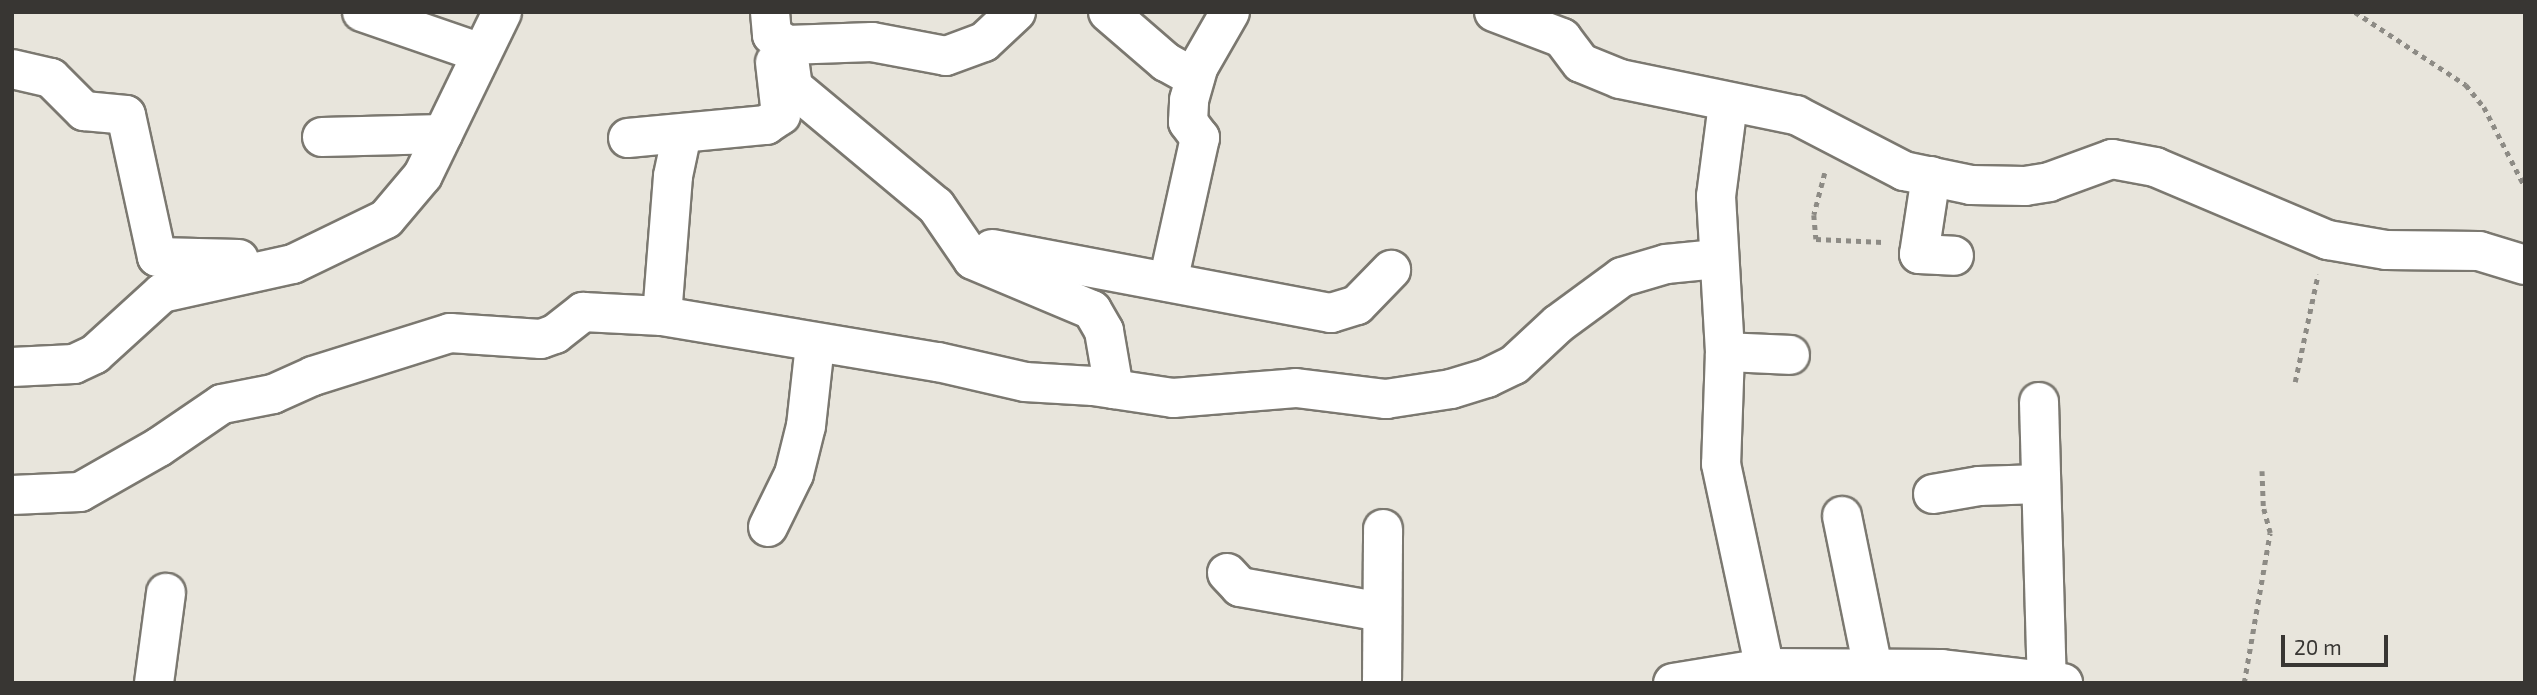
<!DOCTYPE html>
<html>
<head>
<meta charset="utf-8">
<style>
	body { margin:0 }
	#map { position:relative; width:2537px; height:695px; overflow:hidden; background:#e8e5dc; font-family:"Exo 2",sans-serif }
	div>[style] { position:absolute }
	[style*='--x'] { left:calc(var(--x)*1px); top:calc(var(--y)*1px); width:calc(var(--w)*1px); rotate:calc(var(--a)*1deg) }
	.path>* { height:4.5px; margin-top:-2.25px; transform-origin:0; background:repeating-linear-gradient(90deg,#8d8b85 0 5px,transparent 0 10px) }
	.roads { filter:drop-shadow(2px 0 #7b7870) drop-shadow(-2px 0 #7b7870) drop-shadow(0 2px #7b7870) drop-shadow(0 -2px #7b7870) }
	.minor>* { height:38px; margin:-19px; padding:0 19px; transform-origin:19px; border-radius:19px; background:#fff }
	.major>* { height:38px; margin:-19px; padding:0 19px; transform-origin:19px; border-radius:19px; background:#fff }
	span { translate:-50% -50%; white-space:nowrap; text-align:center; line-height:1.15; -webkit-text-stroke:7px #e8e5dc; paint-order:stroke }
	.frame { position:absolute; inset:0; border:14px solid #383633; pointer-events:none }
	.scale { position:absolute; left:2281px; top:635px; width:107px; height:32px; box-sizing:border-box; border:4px solid #383633; border-top:0; padding-left:9px; font-size:21px; line-height:24px; white-space:nowrap; color:#383633; -webkit-text-stroke:5px #e8e5dc; paint-order:stroke }
</style>
</head>
<body>
<div id="map">
	<div class="path">
		<div style="--x:2355;--y:12;--w:133;--a:33.3"></div>
		<div style="--x:2466;--y:85;--w:28;--a:51"></div>
		<div style="--x:2484;--y:107;--w:90;--a:62.9"></div>
		<div style="--x:1825;--y:173;--w:43;--a:104.7"></div>
		<div style="--x:1814;--y:215;--w:24;--a:85"></div>
		<div style="--x:1816;--y:239;--w:67;--a:2.6"></div>
		<div style="--x:2295;--y:382;--w:110;--a:-78"></div>
		<div style="--x:2244;--y:683;--w:152;--a:-80.2"></div>
		<div style="--x:2270;--y:533;--w:28;--a:-105"></div>
		<div style="--x:2263;--y:506;--w:35;--a:-92"></div>
	</div>
	<div class="roads">
		<div class="minor">
			<div style="--x:362;--y:12;--w:126;--a:19"></div>
			<div style="--x:770;--y:12;--w:23;--a:85"></div>
			<div style="--x:772;--y:35;--w:18;--a:34"></div>
			<div style="--x:787;--y:45;--w:42;--a:81.9"></div>
			<div style="--x:793;--y:87;--w:186;--a:39.8"></div>
			<div style="--x:936;--y:206;--w:65;--a:55.6"></div>
			<div style="--x:973;--y:260;--w:129;--a:22.8"></div>
			<div style="--x:1092;--y:310;--w:24;--a:60"></div>
			<div style="--x:1104;--y:331;--w:59;--a:80.2"></div>
			<div style="--x:1108;--y:12;--w:77;--a:40.8"></div>
			<div style="--x:1166;--y:62;--w:33;--a:29"></div>
			<div style="--x:1494;--y:12;--w:73;--a:20.9"></div>
			<div style="--x:1562;--y:38;--w:31;--a:53"></div>
			<div style="--x:1581;--y:63;--w:42;--a:22.3"></div>
			<div style="--x:1620;--y:79;--w:180;--a:11.6"></div>
			<div style="--x:1796;--y:115;--w:122;--a:27.4"></div>
			<div style="--x:1904;--y:171;--w:68;--a:11.8"></div>
			<div style="--x:1971;--y:185;--w:54;--a:1.1"></div>
			<div style="--x:2025;--y:186;--w:24;--a:-9"></div>
			<div style="--x:2049;--y:182;--w:67;--a:-20.1"></div>
			<div style="--x:2112;--y:159;--w:44;--a:10.5"></div>
			<div style="--x:2155;--y:167;--w:188;--a:22.9"></div>
			<div style="--x:2328;--y:240;--w:59;--a:9.8"></div>
			<div style="--x:2386;--y:250;--w:93;--a:0.6"></div>
			<div style="--x:2479;--y:251;--w:48;--a:16.9"></div>
			<div style="--x:787;--y:45;--w:85;--a:-2"></div>
			<div style="--x:872;--y:42;--w:75;--a:10.7"></div>
			<div style="--x:946;--y:56;--w:40;--a:-20.2"></div>
			<div style="--x:984;--y:42;--w:44;--a:-43.2"></div>
			<div style="--x:12;--y:69;--w:40;--a:13"></div>
			<div style="--x:51;--y:78;--w:47;--a:45"></div>
			<div style="--x:84;--y:111;--w:42;--a:5.4"></div>
			<div style="--x:126;--y:115;--w:145;--a:77.7"></div>
			<div style="--x:157;--y:257;--w:82;--a:1.4"></div>
			<div style="--x:1728;--y:104;--w:93;--a:97.4"></div>
			<div style="--x:1716;--y:196;--w:156;--a:86.7"></div>
			<div style="--x:1725;--y:352;--w:112;--a:92"></div>
			<div style="--x:1721;--y:464;--w:224;--a:77.9"></div>
			<div style="--x:322;--y:137;--w:121;--a:-1.4"></div>
			<div style="--x:628;--y:138;--w:139;--a:-5.4"></div>
			<div style="--x:766;--y:125;--w:18;--a:-34"></div>
			<div style="--x:781;--y:115;--w:53;--a:-96.5"></div>
			<div style="--x:1931;--y:176;--w:79;--a:98.7"></div>
			<div style="--x:1919;--y:254;--w:35;--a:3"></div>
			<div style="--x:992;--y:249;--w:345;--a:10.7"></div>
			<div style="--x:1331;--y:313;--w:27;--a:-17"></div>
			<div style="--x:1357;--y:305;--w:49;--a:-45.8"></div>
			<div style="--x:1168;--y:282;--w:148;--a:-77.5"></div>
			<div style="--x:1200;--y:138;--w:20;--a:-127"></div>
			<div style="--x:1188;--y:122;--w:22;--a:-87"></div>
			<div style="--x:1189;--y:100;--w:35;--a:-74"></div>
			<div style="--x:1199;--y:66;--w:62;--a:-60.1"></div>
			<div style="--x:662;--y:316;--w:140;--a:-85.5"></div>
			<div style="--x:673;--y:176;--w:40;--a:-78"></div>
			<div style="--x:1725;--y:352;--w:65;--a:2.6"></div>
			<div style="--x:12;--y:367;--w:62;--a:-2.8"></div>
			<div style="--x:74;--y:364;--w:23;--a:-25"></div>
			<div style="--x:95;--y:354;--w:91;--a:-42.3"></div>
			<div style="--x:162;--y:293;--w:134;--a:-12.5"></div>
			<div style="--x:293;--y:264;--w:103;--a:-25.8"></div>
			<div style="--x:386;--y:219;--w:57;--a:-49.9"></div>
			<div style="--x:423;--y:175;--w:181;--a:-64.1"></div>
			<div style="--x:2039;--y:402;--w:279;--a:88.4"></div>
			<div style="--x:1933;--y:494;--w:47;--a:-9.9"></div>
			<div style="--x:1979;--y:486;--w:62;--a:-1.8"></div>
			<div style="--x:12;--y:495;--w:68;--a:-2.5"></div>
			<div style="--x:80;--y:492;--w:91;--a:-29.7"></div>
			<div style="--x:159;--y:447;--w:76;--a:-34.3"></div>
			<div style="--x:222;--y:404;--w:52;--a:-11.1"></div>
			<div style="--x:273;--y:394;--w:44;--a:-24.2"></div>
			<div style="--x:313;--y:376;--w:144;--a:-17.4"></div>
			<div style="--x:450;--y:333;--w:91;--a:3.8"></div>
			<div style="--x:541;--y:339;--w:15;--a:-20"></div>
			<div style="--x:555;--y:334;--w:36;--a:-38"></div>
			<div style="--x:583;--y:312;--w:79;--a:2.9"></div>
			<div style="--x:662;--y:316;--w:280;--a:9.5"></div>
			<div style="--x:938;--y:362;--w:89;--a:12.9"></div>
			<div style="--x:1025;--y:382;--w:68;--a:3.4"></div>
			<div style="--x:1093;--y:386;--w:81;--a:8.5"></div>
			<div style="--x:1173;--y:398;--w:123;--a:-4.6"></div>
			<div style="--x:1296;--y:388;--w:91;--a:7"></div>
			<div style="--x:1386;--y:399;--w:66;--a:-8.7"></div>
			<div style="--x:1451;--y:389;--w:38;--a:-17"></div>
			<div style="--x:1487;--y:378;--w:30;--a:-26"></div>
			<div style="--x:1514;--y:365;--w:60;--a:-43"></div>
			<div style="--x:1558;--y:324;--w:79;--a:-36.3"></div>
			<div style="--x:1622;--y:277;--w:46;--a:-16.5"></div>
			<div style="--x:1666;--y:264;--w:51;--a:-5.6"></div>
			<div style="--x:1842;--y:516;--w:156;--a:78.5"></div>
			<div style="--x:768;--y:527;--w:59;--a:-63.9"></div>
			<div style="--x:794;--y:474;--w:49;--a:-76"></div>
			<div style="--x:806;--y:426;--w:82;--a:-83.7"></div>
			<div style="--x:1227;--y:573;--w:19;--a:47"></div>
			<div style="--x:1240;--y:587;--w:144;--a:10"></div>
			<div style="--x:154;--y:683;--w:91;--a:-82.4"></div>
			<div style="--x:1382;--y:683;--w:154;--a:-89.6"></div>
		</div>
		<div class="major">
			<div style="--x:1673;--y:683;--w:93;--a:-9.3"></div>
			<div style="--x:1765;--y:668;--w:177;--a:0.3"></div>
			<div style="--x:1942;--y:669;--w:122;--a:6.6"></div>
		</div>
	</div>
	<div class="frame"></div>
	<div class="scale">20 m</div>
</div>
</body>
</html>
